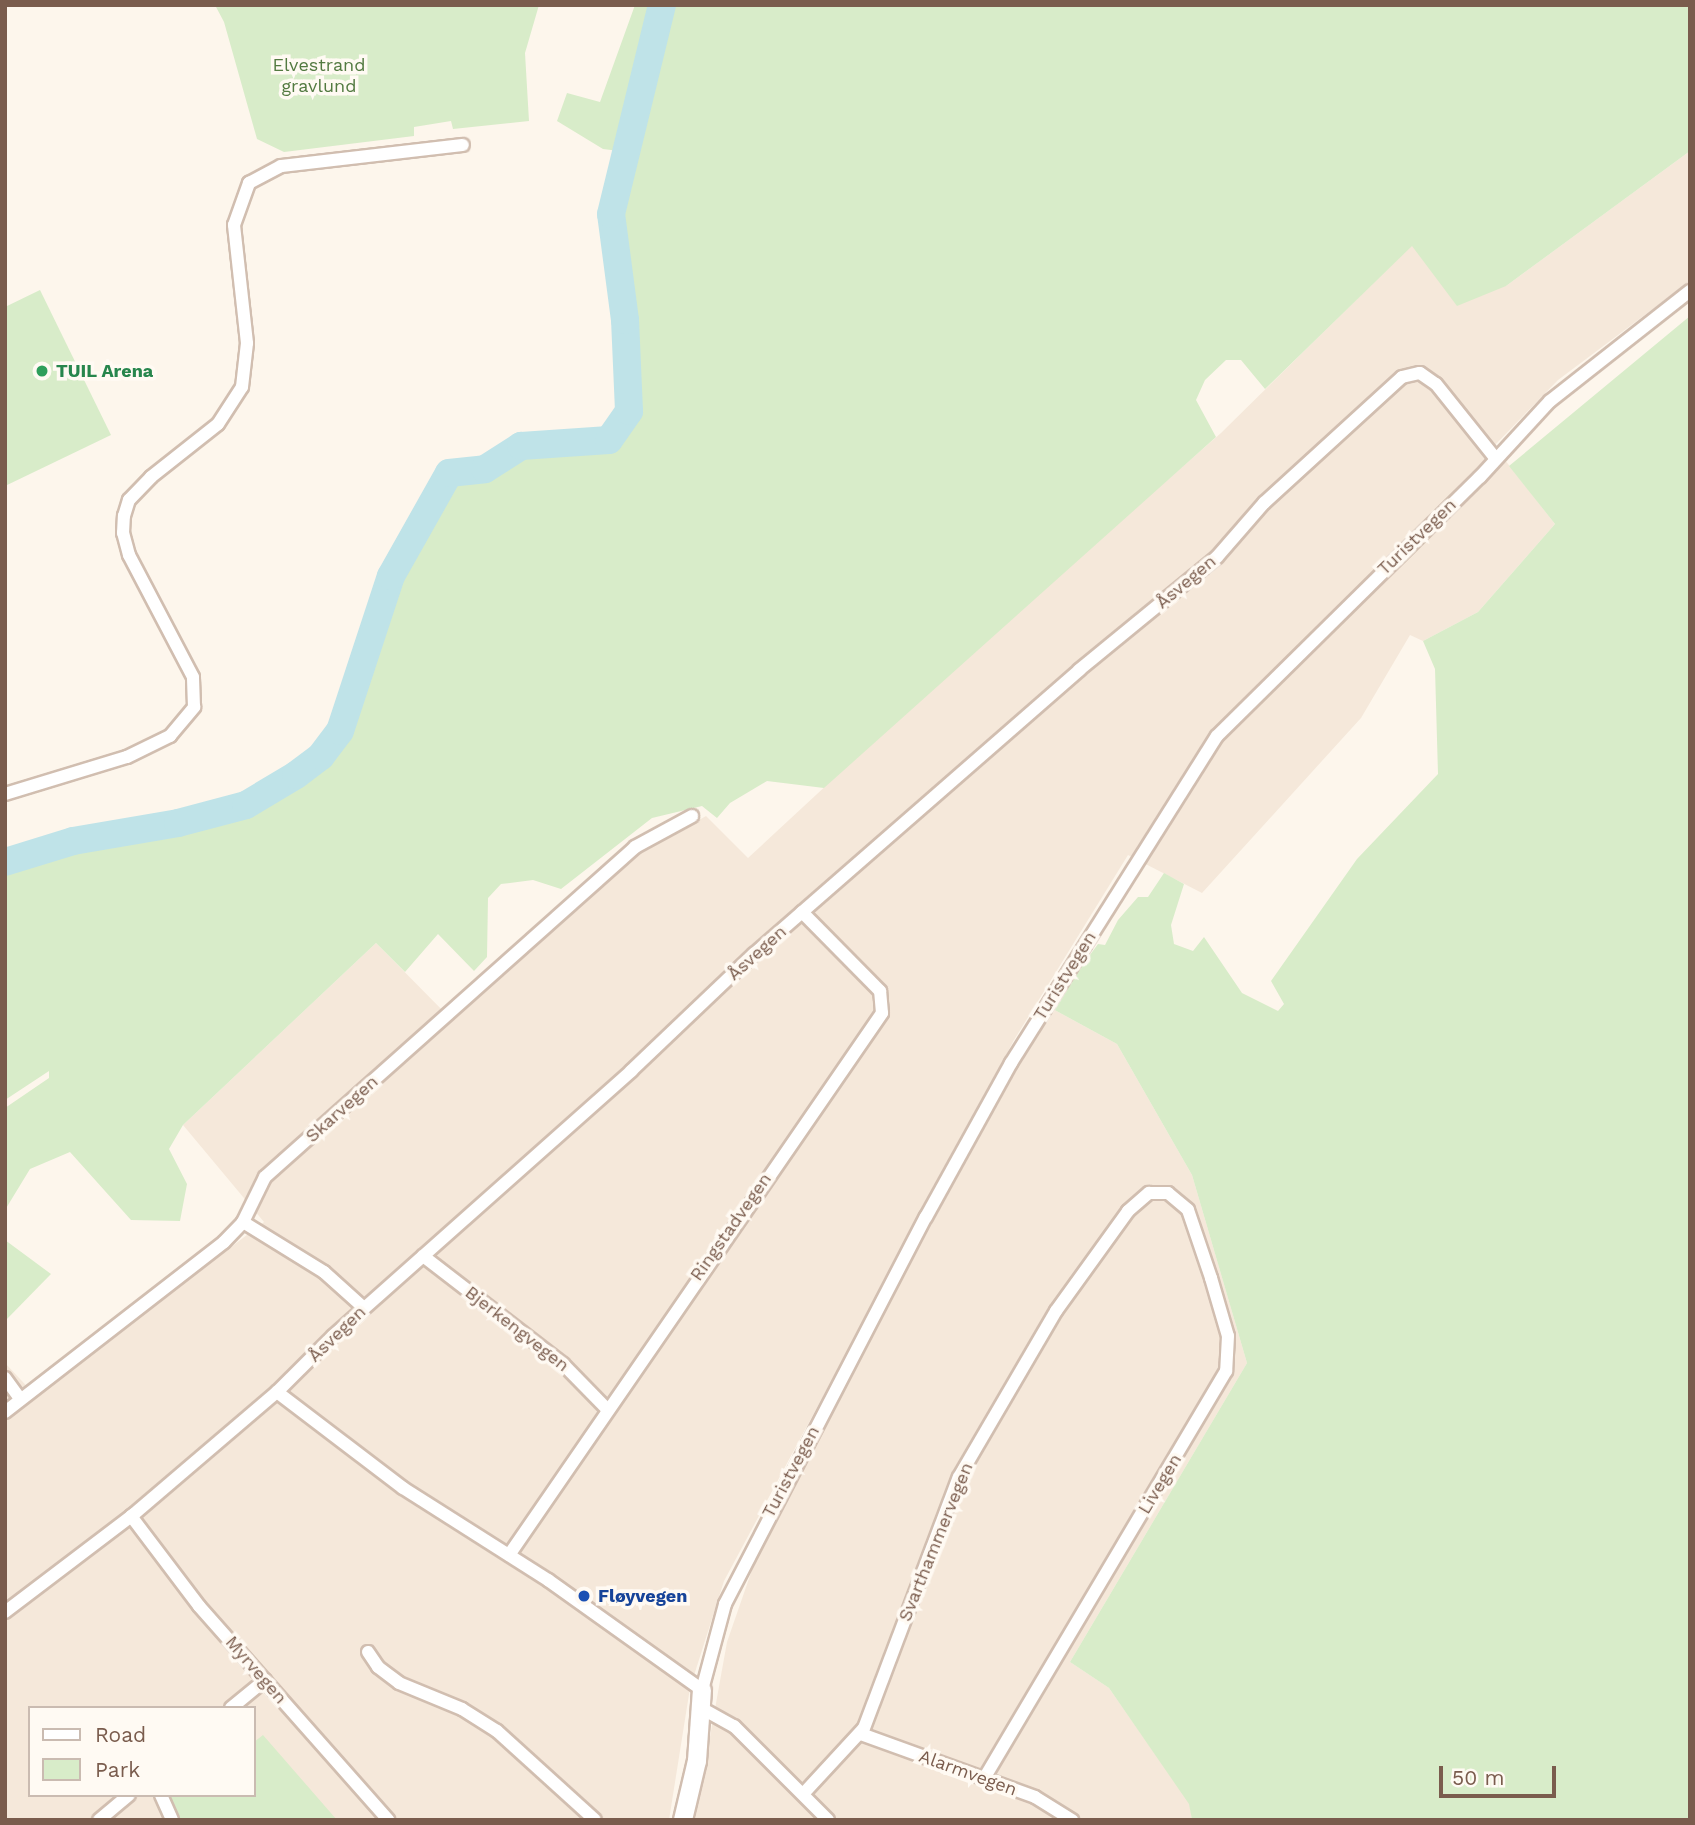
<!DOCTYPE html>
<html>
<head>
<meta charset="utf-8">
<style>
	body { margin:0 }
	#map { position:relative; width:1695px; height:1825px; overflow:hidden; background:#fdf6ec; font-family:"Work Sans",sans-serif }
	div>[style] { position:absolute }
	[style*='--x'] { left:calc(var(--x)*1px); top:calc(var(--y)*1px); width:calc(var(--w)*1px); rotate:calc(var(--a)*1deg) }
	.residential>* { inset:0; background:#f5e8da }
	.green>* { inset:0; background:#d8ecc9 }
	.river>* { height:28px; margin:-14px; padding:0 14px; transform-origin:14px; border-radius:14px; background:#bfe3e8 }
	.roads { filter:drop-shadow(2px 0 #d1beb0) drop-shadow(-2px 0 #d1beb0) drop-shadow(0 2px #d1beb0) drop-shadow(0 -2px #d1beb0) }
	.street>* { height:12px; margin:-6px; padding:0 6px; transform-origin:6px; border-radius:6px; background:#fff }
	.secondary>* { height:18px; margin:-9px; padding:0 9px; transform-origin:9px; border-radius:9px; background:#fff }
	.dots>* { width:19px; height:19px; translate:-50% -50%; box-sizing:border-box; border:4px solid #fffaf3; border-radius:50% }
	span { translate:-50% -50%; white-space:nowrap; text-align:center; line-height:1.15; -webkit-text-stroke:7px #fffaf3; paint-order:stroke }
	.park-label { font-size:18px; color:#537a41 }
	.leisure-label { font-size:18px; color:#27864d; font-weight:700 }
	.left { translate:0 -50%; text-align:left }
	.street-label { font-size:18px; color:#7a5c4d }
	.transit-label { font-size:18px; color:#164399; font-weight:700 }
	.frame { position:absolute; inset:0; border:7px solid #7a5c4d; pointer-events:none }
	.legend { position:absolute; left:28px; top:1706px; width:228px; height:91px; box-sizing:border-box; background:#fffaf3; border:2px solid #cabbb1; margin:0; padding:9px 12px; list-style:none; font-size:21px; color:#7a5c4d }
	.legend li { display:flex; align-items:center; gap:14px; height:35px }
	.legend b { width:35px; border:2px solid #cabbb1 }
	.scale { position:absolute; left:1439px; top:1766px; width:117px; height:32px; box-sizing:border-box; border:4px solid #7a5c4d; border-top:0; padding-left:9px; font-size:21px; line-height:24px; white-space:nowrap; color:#7a5c4d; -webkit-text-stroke:5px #fffaf3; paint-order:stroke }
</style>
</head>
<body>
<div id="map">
	<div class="residential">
		<div style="clip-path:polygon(evenodd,1690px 151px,1690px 281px,1558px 380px,1494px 446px,1555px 524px,1478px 612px,1423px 641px,1410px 635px,1361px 718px,1202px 893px,1128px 855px,1014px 1040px,724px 1581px,690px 1688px,669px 1820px,5px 1820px,5px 1363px,36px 1396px,264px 1222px,183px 1125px,376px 943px,451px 1019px,628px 861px,706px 816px,748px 858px,967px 655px,1221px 433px,1412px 245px,1506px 286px,1690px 151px,30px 1708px,254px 1708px,254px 1795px,30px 1795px,30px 1708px)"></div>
		<div style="clip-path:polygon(1051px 1008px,1117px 1044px,1192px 1175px,1247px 1363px,1070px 1662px,1109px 1688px,1190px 1804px,1192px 1820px,695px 1820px,727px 1642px,753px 1567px,911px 1256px)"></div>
	</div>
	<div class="green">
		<div style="clip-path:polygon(215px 5px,539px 5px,525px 53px,529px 121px,453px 129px,451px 121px,414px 127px,414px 136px,284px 152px,257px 139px,224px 22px)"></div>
		<div style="clip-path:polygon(635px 5px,1690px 5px,1690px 151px,1506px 286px,1457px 306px,1412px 246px,1265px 389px,1241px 360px,1226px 360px,1205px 380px,1196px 400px,1216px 437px,824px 788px,767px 781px,730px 803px,717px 818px,702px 806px,652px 818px,561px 889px,533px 880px,501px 884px,488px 898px,487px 957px,474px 971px,438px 934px,405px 972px,376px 943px,183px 1125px,169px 1149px,187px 1184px,180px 1221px,131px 1220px,70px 1152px,30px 1169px,5px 1210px,5px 1108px,49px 1078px,49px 1071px,5px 1100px,5px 871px,248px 804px,297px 774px,323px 755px,342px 730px,393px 575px,451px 472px,486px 468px,522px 445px,611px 439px,631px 410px,626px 319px,613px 213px,627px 152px,603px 149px,557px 121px,567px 93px,600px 102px)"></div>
		<div style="clip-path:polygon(40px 290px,111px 435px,5px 486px,5px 307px)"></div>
		<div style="clip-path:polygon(1690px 316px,1690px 1820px,1192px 1820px,1189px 1804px,1109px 1688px,1070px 1662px,1247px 1363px,1192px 1175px,1117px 1044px,1051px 1008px,1098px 944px,1105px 945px,1118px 920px,1138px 897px,1148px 897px,1164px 873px,1184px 884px,1171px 925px,1174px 944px,1193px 951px,1204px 937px,1242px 993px,1278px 1011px,1284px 1004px,1271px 981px,1357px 859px,1438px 774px,1435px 669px,1423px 641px,1478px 612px,1555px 524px,1509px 466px)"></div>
		<div style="clip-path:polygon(5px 1240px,51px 1274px,5px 1321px)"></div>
		<div style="clip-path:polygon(263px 1735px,337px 1820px,173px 1820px,165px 1795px,254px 1795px,254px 1742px)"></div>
	</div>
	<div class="river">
		<div style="--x:5;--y:862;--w:71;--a:-17.2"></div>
		<div style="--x:73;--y:841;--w:107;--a:-9.7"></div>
		<div style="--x:178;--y:823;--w:70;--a:-14.8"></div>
		<div style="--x:246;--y:805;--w:58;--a:-31"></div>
		<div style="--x:296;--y:775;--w:31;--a:-37"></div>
		<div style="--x:321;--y:756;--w:31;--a:-53"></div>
		<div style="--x:340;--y:731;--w:163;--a:-71.8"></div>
		<div style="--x:391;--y:576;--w:118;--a:-60.6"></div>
		<div style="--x:449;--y:473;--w:36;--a:-6"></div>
		<div style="--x:485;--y:469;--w:43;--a:-32.6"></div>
		<div style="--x:521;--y:446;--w:88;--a:-3.9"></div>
		<div style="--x:609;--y:440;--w:35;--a:-55"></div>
		<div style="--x:629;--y:411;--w:91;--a:-92.5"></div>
		<div style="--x:625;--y:320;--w:107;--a:-97.5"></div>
		<div style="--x:611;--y:214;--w:215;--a:-76.3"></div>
	</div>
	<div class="roads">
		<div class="street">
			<div style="--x:5;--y:794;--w:127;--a:-16.9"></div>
			<div style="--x:127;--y:757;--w:48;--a:-26"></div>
			<div style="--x:170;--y:736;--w:38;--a:-50"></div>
			<div style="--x:194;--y:707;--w:30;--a:-92"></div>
			<div style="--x:193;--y:677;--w:138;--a:-117.7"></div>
			<div style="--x:129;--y:555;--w:23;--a:-105"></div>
			<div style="--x:123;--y:533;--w:17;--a:-87"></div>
			<div style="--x:124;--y:516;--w:17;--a:-73"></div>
			<div style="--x:129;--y:500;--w:32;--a:-46"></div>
			<div style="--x:151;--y:477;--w:85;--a:-38.3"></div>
			<div style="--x:218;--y:424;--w:44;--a:-57"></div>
			<div style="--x:242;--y:387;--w:44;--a:-83.5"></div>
			<div style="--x:247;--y:343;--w:119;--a:-96.3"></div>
			<div style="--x:234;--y:225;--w:45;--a:-70.3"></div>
			<div style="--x:249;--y:183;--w:36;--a:-28"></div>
			<div style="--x:281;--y:166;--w:183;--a:-6.6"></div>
			<div style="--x:243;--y:1222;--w:95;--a:31.7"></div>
			<div style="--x:324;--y:1272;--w:54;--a:42"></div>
			<div style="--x:423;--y:1256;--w:177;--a:37.6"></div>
			<div style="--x:563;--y:1364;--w:62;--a:45.7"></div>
			<div style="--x:5;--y:1378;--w:26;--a:54"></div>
			<div style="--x:277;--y:1392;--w:158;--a:37.3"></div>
			<div style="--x:403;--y:1488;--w:172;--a:32.4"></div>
			<div style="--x:548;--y:1580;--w:189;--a:35.5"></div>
			<div style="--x:5;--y:1412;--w:277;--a:-37.8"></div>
			<div style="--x:224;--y:1242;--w:28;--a:-46"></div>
			<div style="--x:243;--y:1222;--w:50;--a:-63.9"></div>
			<div style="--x:265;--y:1177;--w:496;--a:-41.7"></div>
			<div style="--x:635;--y:847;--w:65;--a:-28.5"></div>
			<div style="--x:131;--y:1516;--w:113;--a:52.9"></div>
			<div style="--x:199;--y:1606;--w:286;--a:48.5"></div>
			<div style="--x:509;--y:1555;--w:658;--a:-55.46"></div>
			<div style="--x:882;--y:1013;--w:22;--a:-95"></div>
			<div style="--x:880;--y:991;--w:111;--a:-134.6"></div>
			<div style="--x:5;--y:1612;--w:162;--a:-37.2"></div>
			<div style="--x:134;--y:1514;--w:188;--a:-40.5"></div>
			<div style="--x:277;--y:1392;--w:79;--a:-45"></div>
			<div style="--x:333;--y:1336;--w:399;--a:-41.6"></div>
			<div style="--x:631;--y:1071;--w:170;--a:-43.6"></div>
			<div style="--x:754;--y:954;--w:432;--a:-41.1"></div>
			<div style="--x:1079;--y:670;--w:178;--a:-39.3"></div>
			<div style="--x:1217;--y:557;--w:72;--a:-49"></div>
			<div style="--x:1264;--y:503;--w:187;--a:-42.4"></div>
			<div style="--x:1402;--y:377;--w:18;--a:-13"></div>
			<div style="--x:1420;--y:373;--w:19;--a:35"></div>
			<div style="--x:1436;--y:384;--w:96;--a:51.3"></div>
			<div style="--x:368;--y:1652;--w:18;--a:56"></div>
			<div style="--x:378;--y:1667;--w:26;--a:37"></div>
			<div style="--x:399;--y:1683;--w:68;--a:22.4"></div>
			<div style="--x:462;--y:1709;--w:41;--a:32.2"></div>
			<div style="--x:497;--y:1731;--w:132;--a:42.2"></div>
			<div style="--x:702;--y:1690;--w:89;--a:-75"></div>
			<div style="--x:725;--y:1604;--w:436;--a:-62.6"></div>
			<div style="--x:926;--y:1217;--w:176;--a:-61.1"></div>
			<div style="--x:1011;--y:1063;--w:386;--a:-57.8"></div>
			<div style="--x:1217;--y:736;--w:369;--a:-44.6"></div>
			<div style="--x:1480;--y:477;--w:103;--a:-47.4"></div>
			<div style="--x:1550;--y:401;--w:178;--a:-38.2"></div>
			<div style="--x:231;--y:1708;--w:44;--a:-39.5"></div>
			<div style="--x:701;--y:1708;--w:38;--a:29"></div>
			<div style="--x:734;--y:1726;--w:133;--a:45"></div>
			<div style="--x:861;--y:1734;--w:185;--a:19.9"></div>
			<div style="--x:1035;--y:1797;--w:44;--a:31.9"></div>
			<div style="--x:804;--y:1793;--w:88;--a:-47.3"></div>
			<div style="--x:864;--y:1728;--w:268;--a:-69.3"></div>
			<div style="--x:959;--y:1477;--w:192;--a:-59.7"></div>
			<div style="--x:1056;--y:1311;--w:123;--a:-54.2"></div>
			<div style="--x:1128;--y:1211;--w:28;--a:-41"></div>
			<div style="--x:1149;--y:1193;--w:19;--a:0"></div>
			<div style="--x:1168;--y:1193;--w:26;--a:40"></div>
			<div style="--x:1188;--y:1210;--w:72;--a:71.3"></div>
			<div style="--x:1211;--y:1278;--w:60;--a:73.7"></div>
			<div style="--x:1228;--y:1336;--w:35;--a:93"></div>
			<div style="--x:1226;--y:1371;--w:474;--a:120.7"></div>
			<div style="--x:161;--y:1795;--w:27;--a:66"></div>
			<div style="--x:99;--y:1820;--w:39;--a:-40"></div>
		</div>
		<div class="secondary">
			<div style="--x:683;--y:1820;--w:61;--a:-76.7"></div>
			<div style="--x:697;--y:1761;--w:71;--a:-86"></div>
		</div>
	</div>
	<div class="dots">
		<div style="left:42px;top:371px;background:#2e9e5b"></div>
		<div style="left:584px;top:1596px;background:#1a4fb4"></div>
	</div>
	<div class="park-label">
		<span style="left:319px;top:76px">Elvestrand<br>gravlund</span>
	</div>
	<div class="leisure-label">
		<span class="left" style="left:56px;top:371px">TUIL Arena</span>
	</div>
	<div class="street-label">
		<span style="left:1417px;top:537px;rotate:-44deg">Turistvegen</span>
		<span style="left:1186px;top:582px;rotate:-40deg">Åsvegen</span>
		<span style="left:757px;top:953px;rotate:-42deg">Åsvegen</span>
		<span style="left:1065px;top:976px;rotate:-58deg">Turistvegen</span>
		<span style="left:342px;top:1109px;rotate:-42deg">Skarvegen</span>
		<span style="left:731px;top:1227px;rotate:-55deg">Ringstadvegen</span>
		<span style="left:517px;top:1329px;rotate:38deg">Bjerkengvegen</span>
		<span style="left:337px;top:1334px;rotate:-44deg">Åsvegen</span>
		<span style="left:791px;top:1472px;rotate:-62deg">Turistvegen</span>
		<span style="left:1160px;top:1484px;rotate:-59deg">Livegen</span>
		<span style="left:936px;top:1542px;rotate:-68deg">Svarthammervegen</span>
		<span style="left:256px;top:1670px;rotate:49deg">Myrvegen</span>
		<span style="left:968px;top:1773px;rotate:20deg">Alarmvegen</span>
	</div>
	<div class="transit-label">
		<span class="left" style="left:598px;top:1596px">Fløyvegen</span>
	</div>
	<div class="frame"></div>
	<ul class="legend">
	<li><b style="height:9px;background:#fff"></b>Road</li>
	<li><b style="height:19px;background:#d8ecc9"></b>Park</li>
	</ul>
	<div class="scale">50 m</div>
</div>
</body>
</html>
